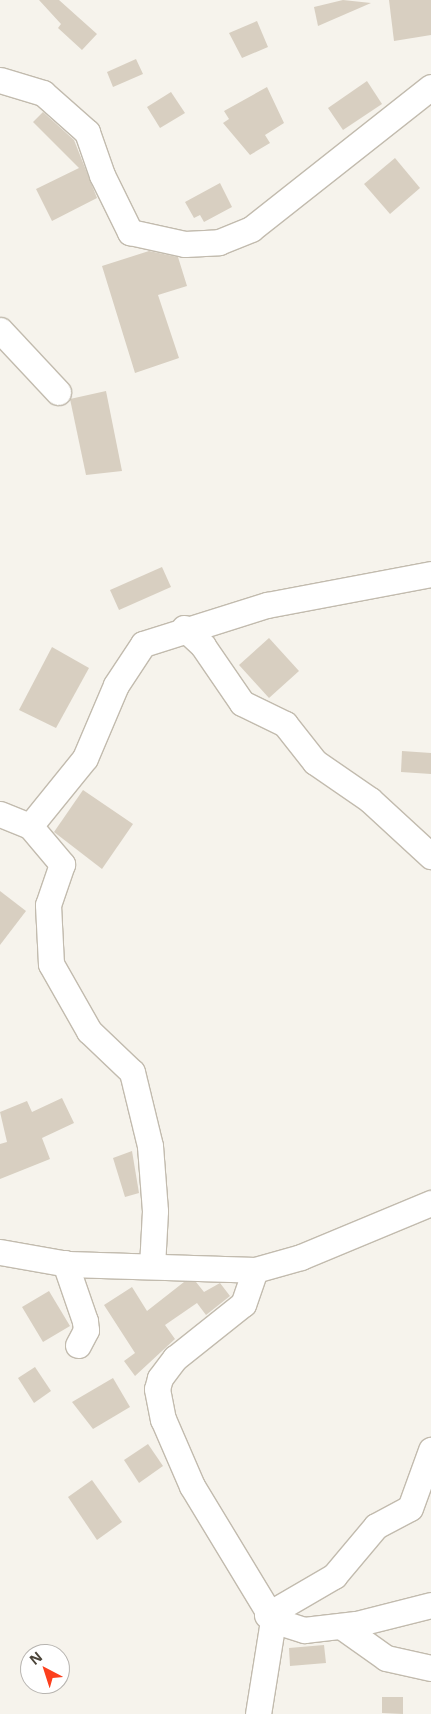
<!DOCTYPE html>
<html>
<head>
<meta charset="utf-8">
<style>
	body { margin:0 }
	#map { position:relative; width:431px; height:1714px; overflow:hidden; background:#f6f3ec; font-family:"Open Sans",sans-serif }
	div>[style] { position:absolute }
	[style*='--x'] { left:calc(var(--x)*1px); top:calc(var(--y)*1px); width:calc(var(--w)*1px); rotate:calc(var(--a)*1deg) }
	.building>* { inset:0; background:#d8cfc1 }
	.roads { filter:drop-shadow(1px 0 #c2bbae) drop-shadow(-1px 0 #c2bbae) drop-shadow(0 1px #c2bbae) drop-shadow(0 -1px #c2bbae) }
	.minor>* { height:25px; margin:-12.5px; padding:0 12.5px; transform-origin:12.5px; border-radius:12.5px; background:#fff }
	span { translate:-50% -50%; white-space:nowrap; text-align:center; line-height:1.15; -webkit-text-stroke:4px #fff; paint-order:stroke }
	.north { position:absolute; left:20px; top:1644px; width:50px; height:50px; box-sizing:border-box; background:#fff; border:1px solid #b7b4b0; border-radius:50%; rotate:320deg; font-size:14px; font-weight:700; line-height:20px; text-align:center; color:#4b4439 }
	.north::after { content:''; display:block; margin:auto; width:18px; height:22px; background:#fc3f1d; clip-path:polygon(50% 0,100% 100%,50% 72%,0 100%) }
</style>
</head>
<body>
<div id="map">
	<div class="building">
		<div style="clip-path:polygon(39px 0,59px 0,97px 34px,82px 50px,58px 28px,61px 24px)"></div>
		<div style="clip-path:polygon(343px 0,371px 3px,318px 26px,314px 7px)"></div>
		<div style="clip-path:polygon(389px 0,431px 0,431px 35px,394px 41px)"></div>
		<div style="clip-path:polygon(257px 21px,268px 47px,242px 58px,229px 33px)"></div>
		<div style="clip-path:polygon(136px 59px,143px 74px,113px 87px,107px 72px)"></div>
		<div style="clip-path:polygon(367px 81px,382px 104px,343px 130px,328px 108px)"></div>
		<div style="clip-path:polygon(267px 87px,284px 123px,265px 135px,270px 143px,250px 155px,223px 123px,229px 119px,224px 111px)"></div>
		<div style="clip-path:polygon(171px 92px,185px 113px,160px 128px,147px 107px)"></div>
		<div style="clip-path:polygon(43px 112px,74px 140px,97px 198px,52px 221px,36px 189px,79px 168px,33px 122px)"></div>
		<div style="clip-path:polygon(395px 158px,420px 188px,390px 214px,364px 184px)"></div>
		<div style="clip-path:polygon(220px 183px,232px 207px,204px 222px,200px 215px,194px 218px,185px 202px)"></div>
		<div style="clip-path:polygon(149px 251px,178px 257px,187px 286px,158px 295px,179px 358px,135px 373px,102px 266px)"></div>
		<div style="clip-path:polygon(106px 391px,122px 471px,86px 475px,70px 399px)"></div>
		<div style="clip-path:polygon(162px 567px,171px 587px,119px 610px,110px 590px)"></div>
		<div style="clip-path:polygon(269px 638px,299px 671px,269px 698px,239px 665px)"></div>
		<div style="clip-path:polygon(52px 647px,89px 668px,56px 728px,19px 710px)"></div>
		<div style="clip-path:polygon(402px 751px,431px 753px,431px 774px,401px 772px)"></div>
		<div style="clip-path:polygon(83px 790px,133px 824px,102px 869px,54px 832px)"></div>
		<div style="clip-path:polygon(0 891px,26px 911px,0 945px)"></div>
		<div style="clip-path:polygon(62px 1098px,74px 1123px,42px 1138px,50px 1159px,0 1179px,0 1144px,7px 1142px,0 1112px,27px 1101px,32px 1112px)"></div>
		<div style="clip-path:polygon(132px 1151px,139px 1193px,125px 1197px,113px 1158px)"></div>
		<div style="clip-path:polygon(184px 1282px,196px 1282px,204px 1292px,220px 1283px,230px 1296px,206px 1315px,197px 1303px,165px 1325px,175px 1339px,135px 1376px,124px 1361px,135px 1353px,104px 1305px,132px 1287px,147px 1311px)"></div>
		<div style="clip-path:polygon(49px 1291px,70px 1326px,43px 1342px,22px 1307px)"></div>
		<div style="clip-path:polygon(35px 1367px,51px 1391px,34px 1403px,18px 1378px)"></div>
		<div style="clip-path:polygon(113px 1378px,130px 1407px,93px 1429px,72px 1402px)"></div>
		<div style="clip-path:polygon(148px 1444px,163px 1466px,139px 1483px,124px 1460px)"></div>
		<div style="clip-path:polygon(92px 1480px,122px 1522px,97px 1540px,68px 1497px)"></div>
		<div style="clip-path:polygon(324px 1645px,326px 1663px,290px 1666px,289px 1648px)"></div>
		<div style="clip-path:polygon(382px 1697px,403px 1697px,403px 1714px,382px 1713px)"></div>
	</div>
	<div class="roads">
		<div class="minor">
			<div style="--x:0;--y:80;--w:45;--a:16.8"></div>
			<div style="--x:43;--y:93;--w:59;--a:41.6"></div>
			<div style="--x:87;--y:132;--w:46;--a:70.8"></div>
			<div style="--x:102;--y:175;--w:64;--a:63.8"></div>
			<div style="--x:130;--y:232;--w:56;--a:12.3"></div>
			<div style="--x:185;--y:244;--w:34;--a:-3"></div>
			<div style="--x:219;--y:242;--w:35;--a:-22"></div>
			<div style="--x:251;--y:229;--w:229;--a:-38.3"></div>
			<div style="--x:0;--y:330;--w:85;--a:46.9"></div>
			<div style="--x:184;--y:628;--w:26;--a:43"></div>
			<div style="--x:203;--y:646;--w:69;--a:55.6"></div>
			<div style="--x:242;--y:703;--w:48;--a:26"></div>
			<div style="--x:285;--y:724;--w:48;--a:51.7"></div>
			<div style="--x:315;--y:762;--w:67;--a:34.6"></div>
			<div style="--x:370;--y:800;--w:83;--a:42.6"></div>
			<div style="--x:0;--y:814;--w:32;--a:22"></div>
			<div style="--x:30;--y:826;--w:50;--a:49.9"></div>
			<div style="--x:62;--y:864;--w:43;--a:108.9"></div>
			<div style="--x:48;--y:905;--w:59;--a:87.1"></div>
			<div style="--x:51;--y:964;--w:77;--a:60.4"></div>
			<div style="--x:89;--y:1031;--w:59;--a:43.6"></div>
			<div style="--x:132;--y:1072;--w:76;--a:76.3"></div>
			<div style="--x:150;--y:1146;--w:65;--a:85.6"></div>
			<div style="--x:155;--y:1211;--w:55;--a:93.1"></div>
			<div style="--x:30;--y:826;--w:87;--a:-51"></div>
			<div style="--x:85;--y:758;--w:79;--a:-67"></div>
			<div style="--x:116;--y:685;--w:49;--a:-56.6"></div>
			<div style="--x:143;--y:644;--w:130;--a:-17.5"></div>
			<div style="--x:267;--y:605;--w:167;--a:-10.7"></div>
			<div style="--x:0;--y:1252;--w:69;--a:10"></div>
			<div style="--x:68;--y:1264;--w:187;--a:1.8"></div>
			<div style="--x:255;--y:1270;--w:48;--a:-15.8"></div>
			<div style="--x:301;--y:1257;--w:141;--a:-22.6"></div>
			<div style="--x:65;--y:1263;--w:61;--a:71"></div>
			<div style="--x:85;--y:1321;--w:9;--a:84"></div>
			<div style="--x:86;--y:1330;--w:17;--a:118"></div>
			<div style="--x:255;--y:1270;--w:36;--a:109"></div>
			<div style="--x:243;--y:1304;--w:87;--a:141.5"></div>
			<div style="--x:175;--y:1358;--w:25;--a:127"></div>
			<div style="--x:160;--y:1378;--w:11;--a:105"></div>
			<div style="--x:157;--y:1389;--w:31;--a:79"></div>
			<div style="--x:163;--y:1419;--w:73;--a:66.6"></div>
			<div style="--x:192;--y:1486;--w:157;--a:58.8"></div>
			<div style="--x:273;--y:1620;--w:33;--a:18"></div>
			<div style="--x:304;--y:1630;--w:52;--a:-6.6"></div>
			<div style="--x:356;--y:1624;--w:77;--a:-14.2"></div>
			<div style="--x:267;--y:1615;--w:78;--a:-30.2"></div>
			<div style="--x:334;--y:1576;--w:65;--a:-50"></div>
			<div style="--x:376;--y:1526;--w:38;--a:-28"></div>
			<div style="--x:410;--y:1508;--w:62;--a:-70.1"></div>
			<div style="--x:341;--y:1626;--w:55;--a:35.4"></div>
			<div style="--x:386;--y:1658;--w:46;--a:12.5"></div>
			<div style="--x:258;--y:1714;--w:95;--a:-80.9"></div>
		</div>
	</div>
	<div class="north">N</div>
</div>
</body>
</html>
